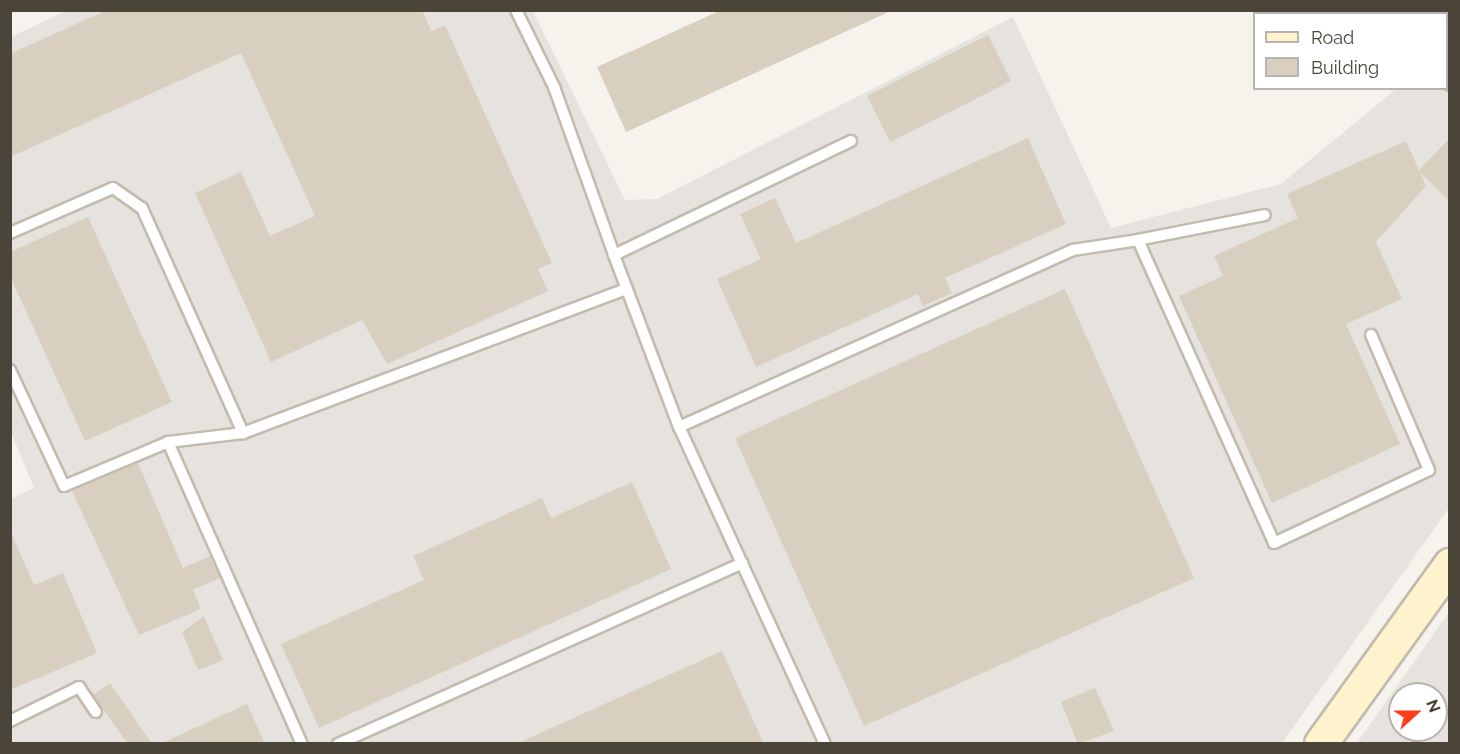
<!DOCTYPE html>
<html>
<head>
<meta charset="utf-8">
<style>
	body { margin:0 }
	#map { position:relative; width:1460px; height:754px; overflow:hidden; background:#f6f3ec; font-family:Raleway,sans-serif }
	div>[style] { position:absolute }
	[style*='--x'] { left:calc(var(--x)*1px); top:calc(var(--y)*1px); width:calc(var(--w)*1px); rotate:calc(var(--a)*1deg) }
	.industrial>* { inset:0; background:#e6e2dd }
	.building>* { inset:0; background:#d8cfc1 }
	.roads { filter:drop-shadow(2px 0 #c2bbae) drop-shadow(-2px 0 #c2bbae) drop-shadow(0 2px #c2bbae) drop-shadow(0 -2px #c2bbae) }
	.lane>* { height:10px; margin:-5px; padding:0 5px; transform-origin:5px; border-radius:5px; background:#fff }
	.secondary>* { height:32px; margin:-16px; padding:0 16px; transform-origin:16px; border-radius:16px; background:#fff3cd }
	span { translate:-50% -50%; white-space:nowrap; text-align:center; line-height:1.15; -webkit-text-stroke:5px #fff; paint-order:stroke }
	.frame { position:absolute; inset:0; border:12px solid #4b4439; pointer-events:none }
	.legend { position:absolute; left:1253px; top:12px; width:195px; height:78px; box-sizing:border-box; background:#fff; border:2px solid #b7b4b0; margin:0; padding:8px 10px; list-style:none; font-size:18px; color:#4b4439 }
	.legend li { display:flex; align-items:center; gap:12px; height:30px }
	.legend b { width:30px; border:2px solid #b7b4b0 }
	.north { position:absolute; left:1388px; top:682px; width:60px; height:60px; box-sizing:border-box; background:#fff; border:2px solid #b7b4b0; border-radius:50%; rotate:69deg; font-size:16px; font-weight:700; line-height:24px; text-align:center; color:#4b4439 }
	.north::after { content:''; display:block; margin:auto; width:21px; height:27px; background:#fc3f1d; clip-path:polygon(50% 0,100% 100%,50% 72%,0 100%) }
</style>
</head>
<body>
<div id="map">
	<div class="industrial">
		<div style="clip-path:polygon(66px 11px,533px 11px,625px 200px,657px 199px,1013px 17px,1111px 228px,1281px 184px,1396px 89px,1446px 88px,1446px 14px,1340px 11px,1449px 11px,1449px 508px,1282px 743px,11px 743px,10px 499px,34px 488px,11px 432px,11px 37px)"></div>
		<div style="clip-path:polygon(evenodd,1449px 612px,1449px 743px,1357px 743px,1449px 612px,1400px 694px,1436px 694px,1436px 730px,1400px 730px,1400px 694px)"></div>
	</div>
	<div class="building">
		<div style="clip-path:polygon(107px 10px,422px 10px,431px 31px,445px 25px,552px 263px,538px 269px,548px 291px,387px 364px,362px 320px,271px 362px,195px 193px,241px 172px,270px 236px,315px 216px,241px 53px,10px 157px,10px 54px)"></div>
		<div style="clip-path:polygon(721px 10px,893px 10px,626px 132px,597px 67px)"></div>
		<div style="clip-path:polygon(988px 35px,1011px 81px,890px 142px,867px 96px)"></div>
		<div style="clip-path:polygon(1028px 138px,1066px 224px,945px 278px,952px 293px,923px 306px,918px 294px,756px 367px,717px 279px,761px 259px,740px 214px,775px 198px,796px 243px)"></div>
		<div style="clip-path:polygon(1449px 139px,1449px 201px,1420px 172px,1426px 186px,1376px 242px,1402px 299px,1346px 324px,1400px 444px,1272px 503px,1179px 296px,1223px 276px,1214px 256px,1298px 218px,1287px 194px,1406px 141px,1419px 170px)"></div>
		<div style="clip-path:polygon(88px 217px,172px 402px,85px 441px,10px 276px,10px 252px)"></div>
		<div style="clip-path:polygon(1065px 289px,1194px 578px,864px 726px,735px 438px)"></div>
		<div style="clip-path:polygon(138px 463px,183px 568px,210px 556px,220px 578px,193px 590px,201px 609px,139px 635px,72px 491px)"></div>
		<div style="clip-path:polygon(632px 482px,671px 569px,319px 728px,281px 644px,424px 580px,413px 556px,542px 498px,551px 518px)"></div>
		<div style="clip-path:polygon(10px 530px,34px 585px,63px 573px,97px 653px,10px 690px)"></div>
		<div style="clip-path:polygon(204px 616px,223px 660px,198px 670px,182px 632px)"></div>
		<div style="clip-path:polygon(722px 651px,764px 744px,516px 744px)"></div>
		<div style="clip-path:polygon(110px 683px,152px 744px,128px 744px,93px 695px)"></div>
		<div style="clip-path:polygon(1095px 688px,1114px 731px,1078px 744px,1061px 702px)"></div>
		<div style="clip-path:polygon(247px 704px,265px 744px,160px 744px)"></div>
	</div>
	<div class="roads">
		<div class="lane">
			<div style="--x:516;--y:10;--w:86;--a:63.7"></div>
			<div style="--x:554;--y:87;--w:178;--a:70.3"></div>
			<div style="--x:1361;--y:10;--w:5;--a:53"></div>
			<div style="--x:1446;--y:53;--w:5;--a:-37"></div>
			<div style="--x:1446;--y:82;--w:5;--a:37"></div>
			<div style="--x:10;--y:233;--w:112;--a:-23.6"></div>
			<div style="--x:113;--y:188;--w:35;--a:35"></div>
			<div style="--x:142;--y:208;--w:247;--a:65.8"></div>
			<div style="--x:1138;--y:240;--w:129;--a:-11.1"></div>
			<div style="--x:10;--y:370;--w:128;--a:65"></div>
			<div style="--x:64;--y:486;--w:113;--a:-22.9"></div>
			<div style="--x:168;--y:442;--w:76;--a:-6.8"></div>
			<div style="--x:243;--y:433;--w:410;--a:-20.6"></div>
			<div style="--x:679;--y:427;--w:432;--a:-24.2"></div>
			<div style="--x:1073;--y:250;--w:66;--a:-8.7"></div>
			<div style="--x:1138;--y:240;--w:332;--a:65.8"></div>
			<div style="--x:1274;--y:543;--w:171;--a:-25.2"></div>
			<div style="--x:1429;--y:470;--w:147;--a:-113.2"></div>
			<div style="--x:168;--y:442;--w:330;--a:66.1"></div>
			<div style="--x:10;--y:721;--w:77;--a:-26.2"></div>
			<div style="--x:79;--y:687;--w:30;--a:56"></div>
			<div style="--x:338;--y:744;--w:443;--a:-24.1"></div>
			<div style="--x:825;--y:744;--w:349;--a:-114.7"></div>
			<div style="--x:679;--y:427;--w:184;--a:-110.7"></div>
			<div style="--x:614;--y:255;--w:263;--a:-25.7"></div>
		</div>
		<div class="secondary">
			<div style="--x:1321;--y:744;--w:221;--a:-54.2"></div>
		</div>
	</div>
	<div class="frame"></div>
	<ul class="legend">
	<li><b style="height:8px;background:#fff3cd"></b>Road</li>
	<li><b style="height:16px;background:#d8cfc1"></b>Building</li>
	</ul>
	<div class="north">N</div>
</div>
</body>
</html>
